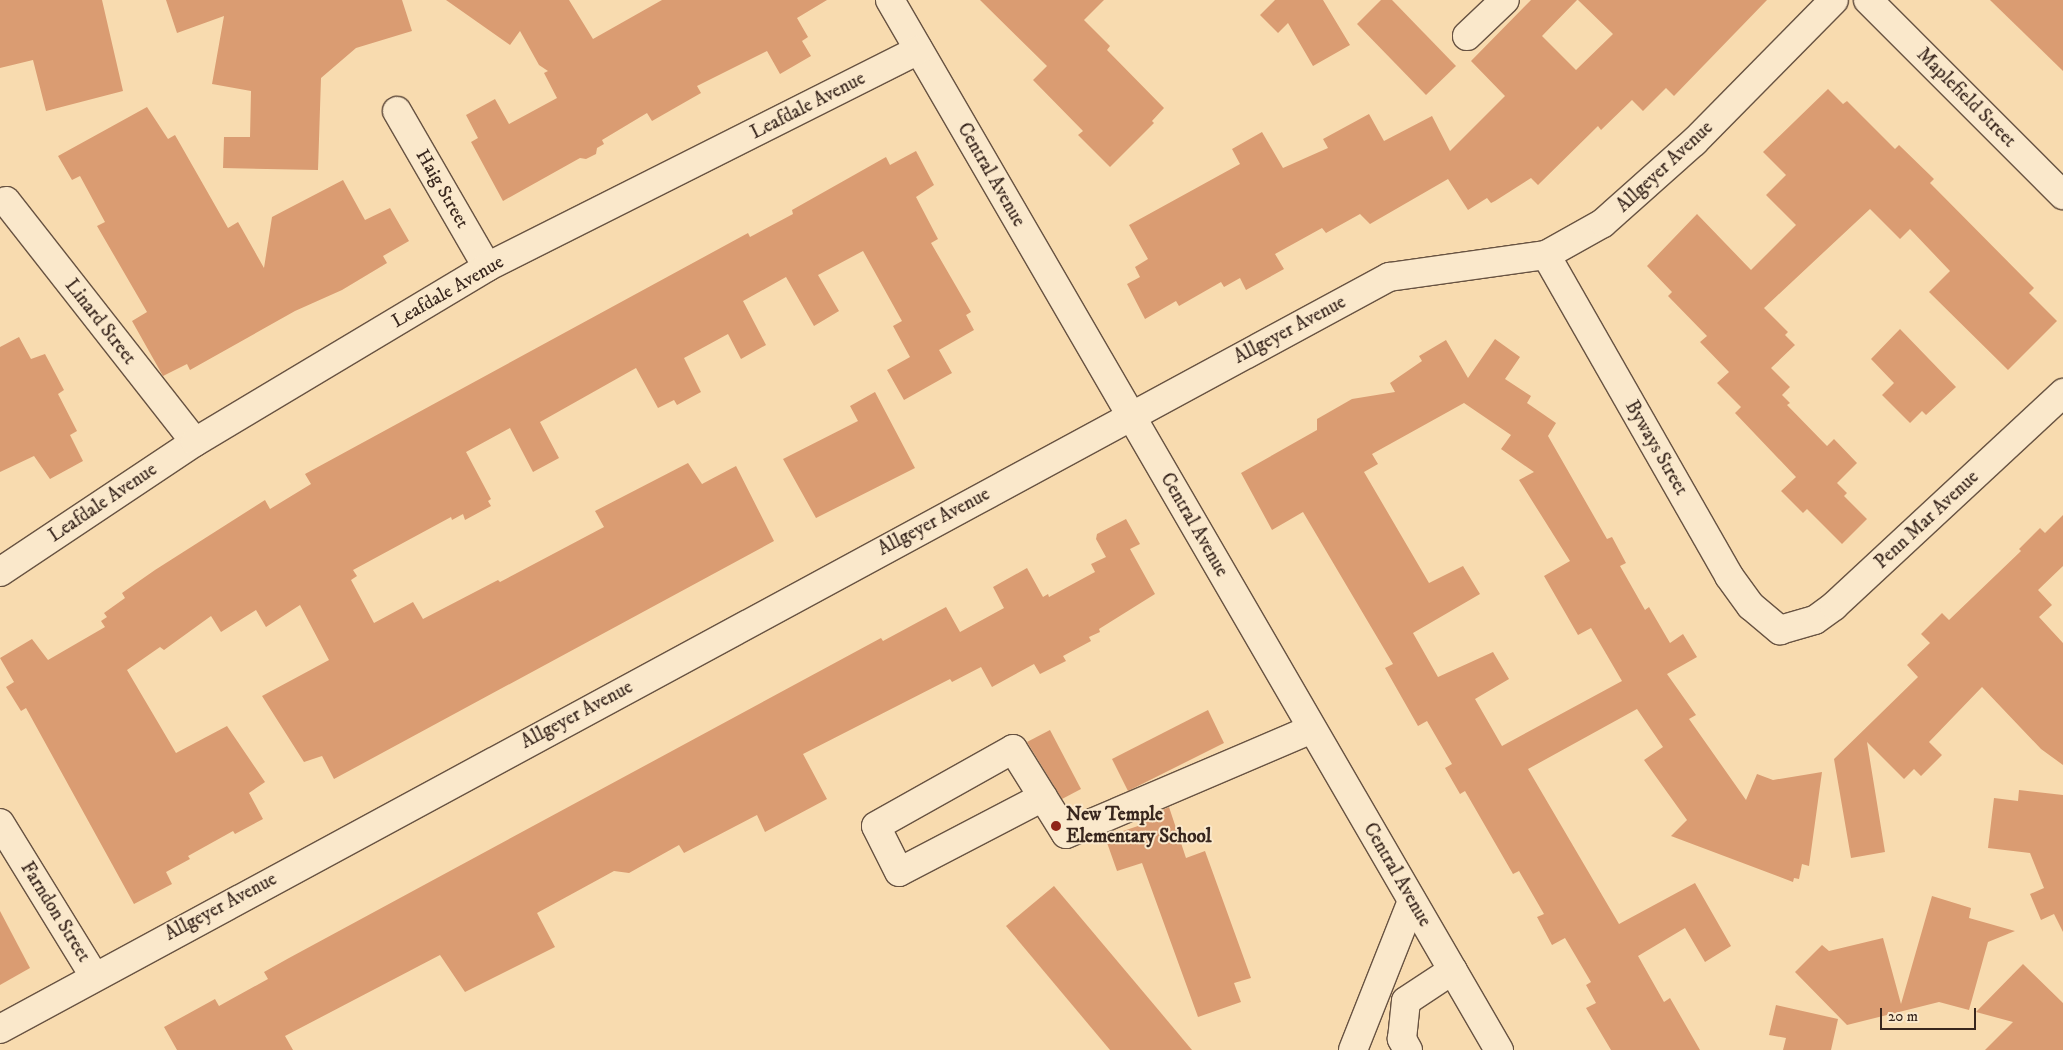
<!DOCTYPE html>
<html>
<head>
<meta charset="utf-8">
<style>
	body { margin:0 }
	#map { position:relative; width:2063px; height:1050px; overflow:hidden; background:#f8dbaf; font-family:"IM FELL DW Pica",serif }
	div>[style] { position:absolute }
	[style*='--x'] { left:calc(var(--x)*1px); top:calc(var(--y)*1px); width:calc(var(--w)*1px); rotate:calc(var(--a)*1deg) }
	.building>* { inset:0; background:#da9c72 }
	.roads { filter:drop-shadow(1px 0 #685342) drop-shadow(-1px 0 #685342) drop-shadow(0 1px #685342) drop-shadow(0 -1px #685342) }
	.minor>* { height:28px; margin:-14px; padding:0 14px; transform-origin:14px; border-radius:14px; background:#fae8cb }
	.dots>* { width:14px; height:14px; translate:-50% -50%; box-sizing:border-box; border:2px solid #fae8cb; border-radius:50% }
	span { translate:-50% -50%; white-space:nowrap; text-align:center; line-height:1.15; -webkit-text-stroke:4px #fae8cb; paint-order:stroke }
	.street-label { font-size:19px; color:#38261d }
	.poi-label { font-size:19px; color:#38261d; font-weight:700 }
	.left { translate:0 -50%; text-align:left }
	.scale { position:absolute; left:1880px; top:1008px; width:96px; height:22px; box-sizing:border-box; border:2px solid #38261d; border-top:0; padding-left:6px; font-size:15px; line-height:18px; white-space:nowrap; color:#38261d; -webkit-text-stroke:4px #fae8cb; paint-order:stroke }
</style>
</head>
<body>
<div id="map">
	<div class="building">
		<div style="clip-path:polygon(0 0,102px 0,123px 91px,46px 111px,33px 60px,0 68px)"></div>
		<div style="clip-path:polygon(166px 0,402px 0,412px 31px,356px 48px,321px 78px,318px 170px,223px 168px,224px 137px,250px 137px,251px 91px,212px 84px,224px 16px,177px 33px)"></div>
		<div style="clip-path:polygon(446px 0,569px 0,593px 39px,662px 0,827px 0,797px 18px,808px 37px,802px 41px,811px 56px,780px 74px,767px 51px,697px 86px,701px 93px,652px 121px,647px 113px,602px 140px,604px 144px,597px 148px,596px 154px,586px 159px,580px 158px,503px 201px,471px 142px,478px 138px,466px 115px,495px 99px,509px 124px,557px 98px,544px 73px,548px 71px,539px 65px,520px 31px,510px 45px)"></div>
		<div style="clip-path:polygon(980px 0,1104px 0,1084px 20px,1110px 46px,1107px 50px,1164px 108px,1152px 121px,1154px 123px,1110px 167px,1078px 135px,1083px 131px,1033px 80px,1047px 66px)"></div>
		<div style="clip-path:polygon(1275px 0,1323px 0,1350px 45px,1313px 66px,1288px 23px,1278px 33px,1260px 15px)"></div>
		<div style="clip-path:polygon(1381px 0,1392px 0,1456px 66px,1426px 95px,1357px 24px)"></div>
		<div style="clip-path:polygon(1531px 0,1577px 0,1542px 36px,1576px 70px,1613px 34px,1578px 0,1767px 0,1674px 96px,1666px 88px,1643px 111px,1632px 100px,1601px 130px,1598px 126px,1538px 185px,1531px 178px,1495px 201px,1491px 203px,1487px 198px,1468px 210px,1448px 179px,1370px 224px,1360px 214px,1326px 233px,1322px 228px,1275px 254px,1284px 269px,1246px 290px,1240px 278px,1224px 287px,1221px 282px,1179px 306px,1176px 301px,1145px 319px,1127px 284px,1140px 277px,1135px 267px,1148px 259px,1129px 225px,1240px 164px,1232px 149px,1262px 132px,1283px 168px,1328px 148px,1323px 139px,1369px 114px,1384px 141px,1432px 116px,1450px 151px,1505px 96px,1471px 61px)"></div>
		<div style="clip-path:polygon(1990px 0,2063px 0,2063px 71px)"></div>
		<div style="clip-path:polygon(1828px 89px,1843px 104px,1847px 101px,1895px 149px,1899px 145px,1934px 179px,1930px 183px,2034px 288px,2029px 293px,2057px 321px,2008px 370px,1929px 292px,1950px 271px,1910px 229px,1900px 239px,1870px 209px,1764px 308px,1788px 332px,1785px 335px,1795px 345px,1771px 368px,1790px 387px,1782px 395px,1790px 403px,1787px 405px,1827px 446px,1834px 439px,1857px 463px,1837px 483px,1847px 493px,1844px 496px,1867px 519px,1842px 544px,1807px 509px,1803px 513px,1781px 491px,1796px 477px,1735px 413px,1741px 407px,1717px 383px,1729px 372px,1700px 342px,1707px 336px,1668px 296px,1672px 292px,1647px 266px,1697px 214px,1751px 270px,1796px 225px,1766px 195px,1786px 175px,1763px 152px)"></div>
		<div style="clip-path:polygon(147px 107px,168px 139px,175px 135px,228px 228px,238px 222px,264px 268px,272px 217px,343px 180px,365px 220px,390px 208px,409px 241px,383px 256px,387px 263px,342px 290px,295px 311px,190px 370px,187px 364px,163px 376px,132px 321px,147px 312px,97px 226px,105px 222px,80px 176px,72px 180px,58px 156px)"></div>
		<div style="clip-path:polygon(916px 151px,934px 185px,916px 197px,938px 239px,931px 243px,971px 312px,966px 315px,974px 330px,939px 350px,952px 373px,904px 400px,887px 370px,910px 357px,893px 326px,902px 321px,863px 251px,818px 275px,839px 311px,814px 326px,786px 277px,743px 301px,766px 345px,741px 359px,728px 334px,684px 358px,701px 392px,677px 405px,674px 400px,658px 408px,636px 368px,540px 422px,559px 458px,533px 472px,510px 428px,466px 452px,491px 499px,488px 501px,491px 506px,465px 520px,463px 514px,452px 520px,451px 517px,353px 570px,357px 576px,351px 580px,374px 623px,413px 602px,423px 619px,498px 580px,500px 582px,604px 527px,595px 511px,688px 463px,702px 484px,736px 466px,774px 541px,334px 779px,322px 756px,304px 762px,262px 696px,329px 660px,300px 605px,266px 627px,256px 610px,221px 632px,211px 616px,164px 650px,160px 647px,127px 670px,176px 753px,227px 726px,265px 782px,249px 793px,263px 819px,235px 834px,233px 831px,188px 856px,190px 859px,166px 872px,172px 884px,134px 904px,26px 708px,21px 711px,6px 687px,14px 682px,0 658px,32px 639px,48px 660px,105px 627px,101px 621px,107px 617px,104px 613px,125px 598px,122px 593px,155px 570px,265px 500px,270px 509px,311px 484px,305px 474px,748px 233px,750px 237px,793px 214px,792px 210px,886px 157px,890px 165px)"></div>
		<div style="clip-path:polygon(1900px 329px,1956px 387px,1926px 415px,1922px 411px,1910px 423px,1882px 395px,1894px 383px,1871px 359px)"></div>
		<div style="clip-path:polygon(19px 337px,31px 359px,45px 354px,64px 390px,58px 394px,77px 431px,70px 435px,83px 461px,50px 479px,34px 456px,0 472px,0 347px)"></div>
		<div style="clip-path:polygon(evenodd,1495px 339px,1520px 357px,1505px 379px,1531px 396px,1527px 403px,1556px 423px,1548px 436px,1607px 539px,1612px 537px,1626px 563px,1620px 566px,1645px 610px,1649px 607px,1670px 643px,1683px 634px,1697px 657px,1667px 674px,1696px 715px,1689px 719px,1746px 800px,1757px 774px,1773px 780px,1822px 772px,1809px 866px,1802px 864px,1799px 879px,1794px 878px,1793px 882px,1671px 836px,1687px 820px,1644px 760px,1663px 747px,1637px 709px,1528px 769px,1619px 924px,1695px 883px,1731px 946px,1705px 962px,1685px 928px,1638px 956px,1664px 1002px,1670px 998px,1700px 1050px,1611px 1050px,1586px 1008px,1596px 1003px,1586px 985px,1591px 982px,1565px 938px,1552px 945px,1537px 917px,1544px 914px,1519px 871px,1513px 874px,1465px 791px,1460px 794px,1445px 768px,1452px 764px,1427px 721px,1418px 726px,1385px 668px,1393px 664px,1303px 512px,1272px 530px,1241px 473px,1317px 430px,1317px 419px,1352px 399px,1395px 392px,1390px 383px,1422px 361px,1419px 356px,1446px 340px,1468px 378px,1495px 339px,1464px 403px,1511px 435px,1501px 449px,1534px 472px,1519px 480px,1570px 561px,1544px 576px,1578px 635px,1591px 628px,1622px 681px,1502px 746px,1475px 699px,1509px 679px,1493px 652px,1438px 677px,1413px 633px,1480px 594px,1463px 566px,1429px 583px,1364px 472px,1378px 464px,1372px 454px,1464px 403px)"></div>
		<div style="clip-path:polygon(875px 392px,915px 468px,816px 518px,783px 459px,858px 421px,850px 406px)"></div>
		<div style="clip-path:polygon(2063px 515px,2063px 566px,2038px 590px,2052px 605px,2039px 617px,2063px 643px,2063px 765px,2041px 749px,1982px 687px,1929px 742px,1942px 755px,1921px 776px,1914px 769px,1904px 779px,1867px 742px,1885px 852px,1851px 858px,1834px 759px,1918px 677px,1907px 665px,1930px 643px,1921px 634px,1942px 613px,1949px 620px,2021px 551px,2019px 549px,2040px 528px,2045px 533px)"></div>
		<div style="clip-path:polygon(1126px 519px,1140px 544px,1130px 549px,1155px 594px,1099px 629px,1100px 632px,1089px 637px,1091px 641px,1063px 656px,1066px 661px,1040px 674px,1034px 664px,992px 687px,981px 667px,952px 682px,950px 679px,803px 754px,827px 799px,765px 832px,757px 815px,684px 853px,679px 845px,629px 873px,614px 871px,537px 913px,555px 947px,465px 992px,440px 955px,285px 1036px,293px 1050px,177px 1050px,164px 1027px,215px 999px,219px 1006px,268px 979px,264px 972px,289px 958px,881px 638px,883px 641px,946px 607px,960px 632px,1004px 608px,993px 587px,1027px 568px,1043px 597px,1048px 594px,1049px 597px,1095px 572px,1091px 564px,1106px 557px,1096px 539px,1097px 534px)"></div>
		<div style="clip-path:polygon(1208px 710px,1224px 743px,1128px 791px,1112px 759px)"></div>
		<div style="clip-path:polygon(1050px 730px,1081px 789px,1062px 799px,1027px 742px)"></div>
		<div style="clip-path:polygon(2019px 790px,2063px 795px,2063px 932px,2054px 914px,2041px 920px,2030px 894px,2044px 888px,2030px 853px,1988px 848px,1994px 798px,2018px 801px)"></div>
		<div style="clip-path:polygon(1169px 807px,1186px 858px,1205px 851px,1251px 978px,1234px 983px,1241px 1002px,1198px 1017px,1142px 863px,1117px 871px,1105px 837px,1144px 824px,1142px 819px)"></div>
		<div style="clip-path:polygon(1054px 886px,1161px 1013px,1192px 1050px,1110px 1050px,1006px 926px)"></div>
		<div style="clip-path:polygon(1932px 896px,1971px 908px,1969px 918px,2015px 931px,1988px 942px,1969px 1010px,1939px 1002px,1847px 1025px,1795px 972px,1822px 945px,1829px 951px,1883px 938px,1901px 1004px)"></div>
		<div style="clip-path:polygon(0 911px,30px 968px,0 985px)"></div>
		<div style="clip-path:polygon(2023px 964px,2063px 1003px,2063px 1050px,1985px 1050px,2013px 1022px,1976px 1012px)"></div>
		<div style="clip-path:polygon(1776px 1005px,1838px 1019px,1831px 1050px,1783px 1050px,1786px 1038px,1769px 1035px)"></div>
	</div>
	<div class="roads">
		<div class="minor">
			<div style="--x:890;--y:0;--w:1214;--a:59.89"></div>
			<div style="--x:1868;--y:0;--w:276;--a:45"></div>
			<div style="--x:1467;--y:36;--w:52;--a:-43.5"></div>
			<div style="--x:397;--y:111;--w:180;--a:60"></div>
			<div style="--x:6;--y:201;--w:306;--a:51.9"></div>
			<div style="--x:1546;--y:255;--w:369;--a:60.3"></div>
			<div style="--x:1729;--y:576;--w:37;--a:54"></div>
			<div style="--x:1751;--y:606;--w:38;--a:40"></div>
			<div style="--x:1780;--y:630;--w:36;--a:-16"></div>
			<div style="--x:1815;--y:620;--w:24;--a:-36"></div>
			<div style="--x:1834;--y:606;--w:313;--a:-42.9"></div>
			<div style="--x:0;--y:572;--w:234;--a:-33.7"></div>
			<div style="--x:195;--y:442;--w:340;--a:-30.9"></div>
			<div style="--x:487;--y:267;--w:483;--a:-26.7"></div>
			<div style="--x:1043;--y:797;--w:162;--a:152.5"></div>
			<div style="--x:899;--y:872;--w:51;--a:-116.6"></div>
			<div style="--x:876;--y:826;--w:157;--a:-29.3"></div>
			<div style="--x:1013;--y:749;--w:100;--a:58.1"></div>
			<div style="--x:1066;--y:834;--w:267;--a:-23.1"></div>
			<div style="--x:0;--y:823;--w:180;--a:58.4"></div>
			<div style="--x:0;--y:1029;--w:1580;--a:-28.43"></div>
			<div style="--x:1389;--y:277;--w:159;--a:-8"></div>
			<div style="--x:1546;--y:255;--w:65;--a:-29.3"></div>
			<div style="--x:1603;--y:223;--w:122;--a:-41.7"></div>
			<div style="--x:1694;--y:142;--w:199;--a:-45.4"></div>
			<div style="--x:1353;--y:1050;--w:160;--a:-68.4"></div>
			<div style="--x:1408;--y:1050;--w:13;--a:-119"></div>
			<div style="--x:1402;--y:1039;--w:38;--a:-84"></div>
			<div style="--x:1406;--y:1001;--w:56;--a:-33.4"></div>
		</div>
	</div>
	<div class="dots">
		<div style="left:1056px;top:826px;background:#8f2418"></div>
	</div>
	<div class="street-label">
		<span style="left:1966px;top:98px;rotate:45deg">Maplefield Street</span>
		<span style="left:808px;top:106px;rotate:-27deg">Leafdale Avenue</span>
		<span style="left:1665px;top:167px;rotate:-43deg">Allgeyer Avenue</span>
		<span style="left:991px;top:175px;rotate:60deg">Central Avenue</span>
		<span style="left:442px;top:189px;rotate:60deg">Haig Street</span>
		<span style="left:448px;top:292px;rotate:-30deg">Leafdale Avenue</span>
		<span style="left:100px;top:322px;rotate:52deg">Linard Street</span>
		<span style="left:1290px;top:330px;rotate:-28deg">Allgeyer Avenue</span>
		<span style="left:1656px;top:448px;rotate:60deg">Byways Street</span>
		<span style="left:103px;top:503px;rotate:-34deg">Leafdale Avenue</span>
		<span style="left:1927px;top:520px;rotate:-43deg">Penn Mar Avenue</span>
		<span style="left:934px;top:522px;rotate:-28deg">Allgeyer Avenue</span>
		<span style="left:1194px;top:525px;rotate:60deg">Central Avenue</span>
		<span style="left:577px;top:715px;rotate:-28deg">Allgeyer Avenue</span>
		<span style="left:1397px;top:875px;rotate:60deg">Central Avenue</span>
		<span style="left:221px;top:907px;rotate:-28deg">Allgeyer Avenue</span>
		<span style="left:55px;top:912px;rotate:58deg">Farndon Street</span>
	</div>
	<div class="poi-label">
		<span class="left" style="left:1066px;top:826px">New Temple<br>Elementary School</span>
	</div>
	<div class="scale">20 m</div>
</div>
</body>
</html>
